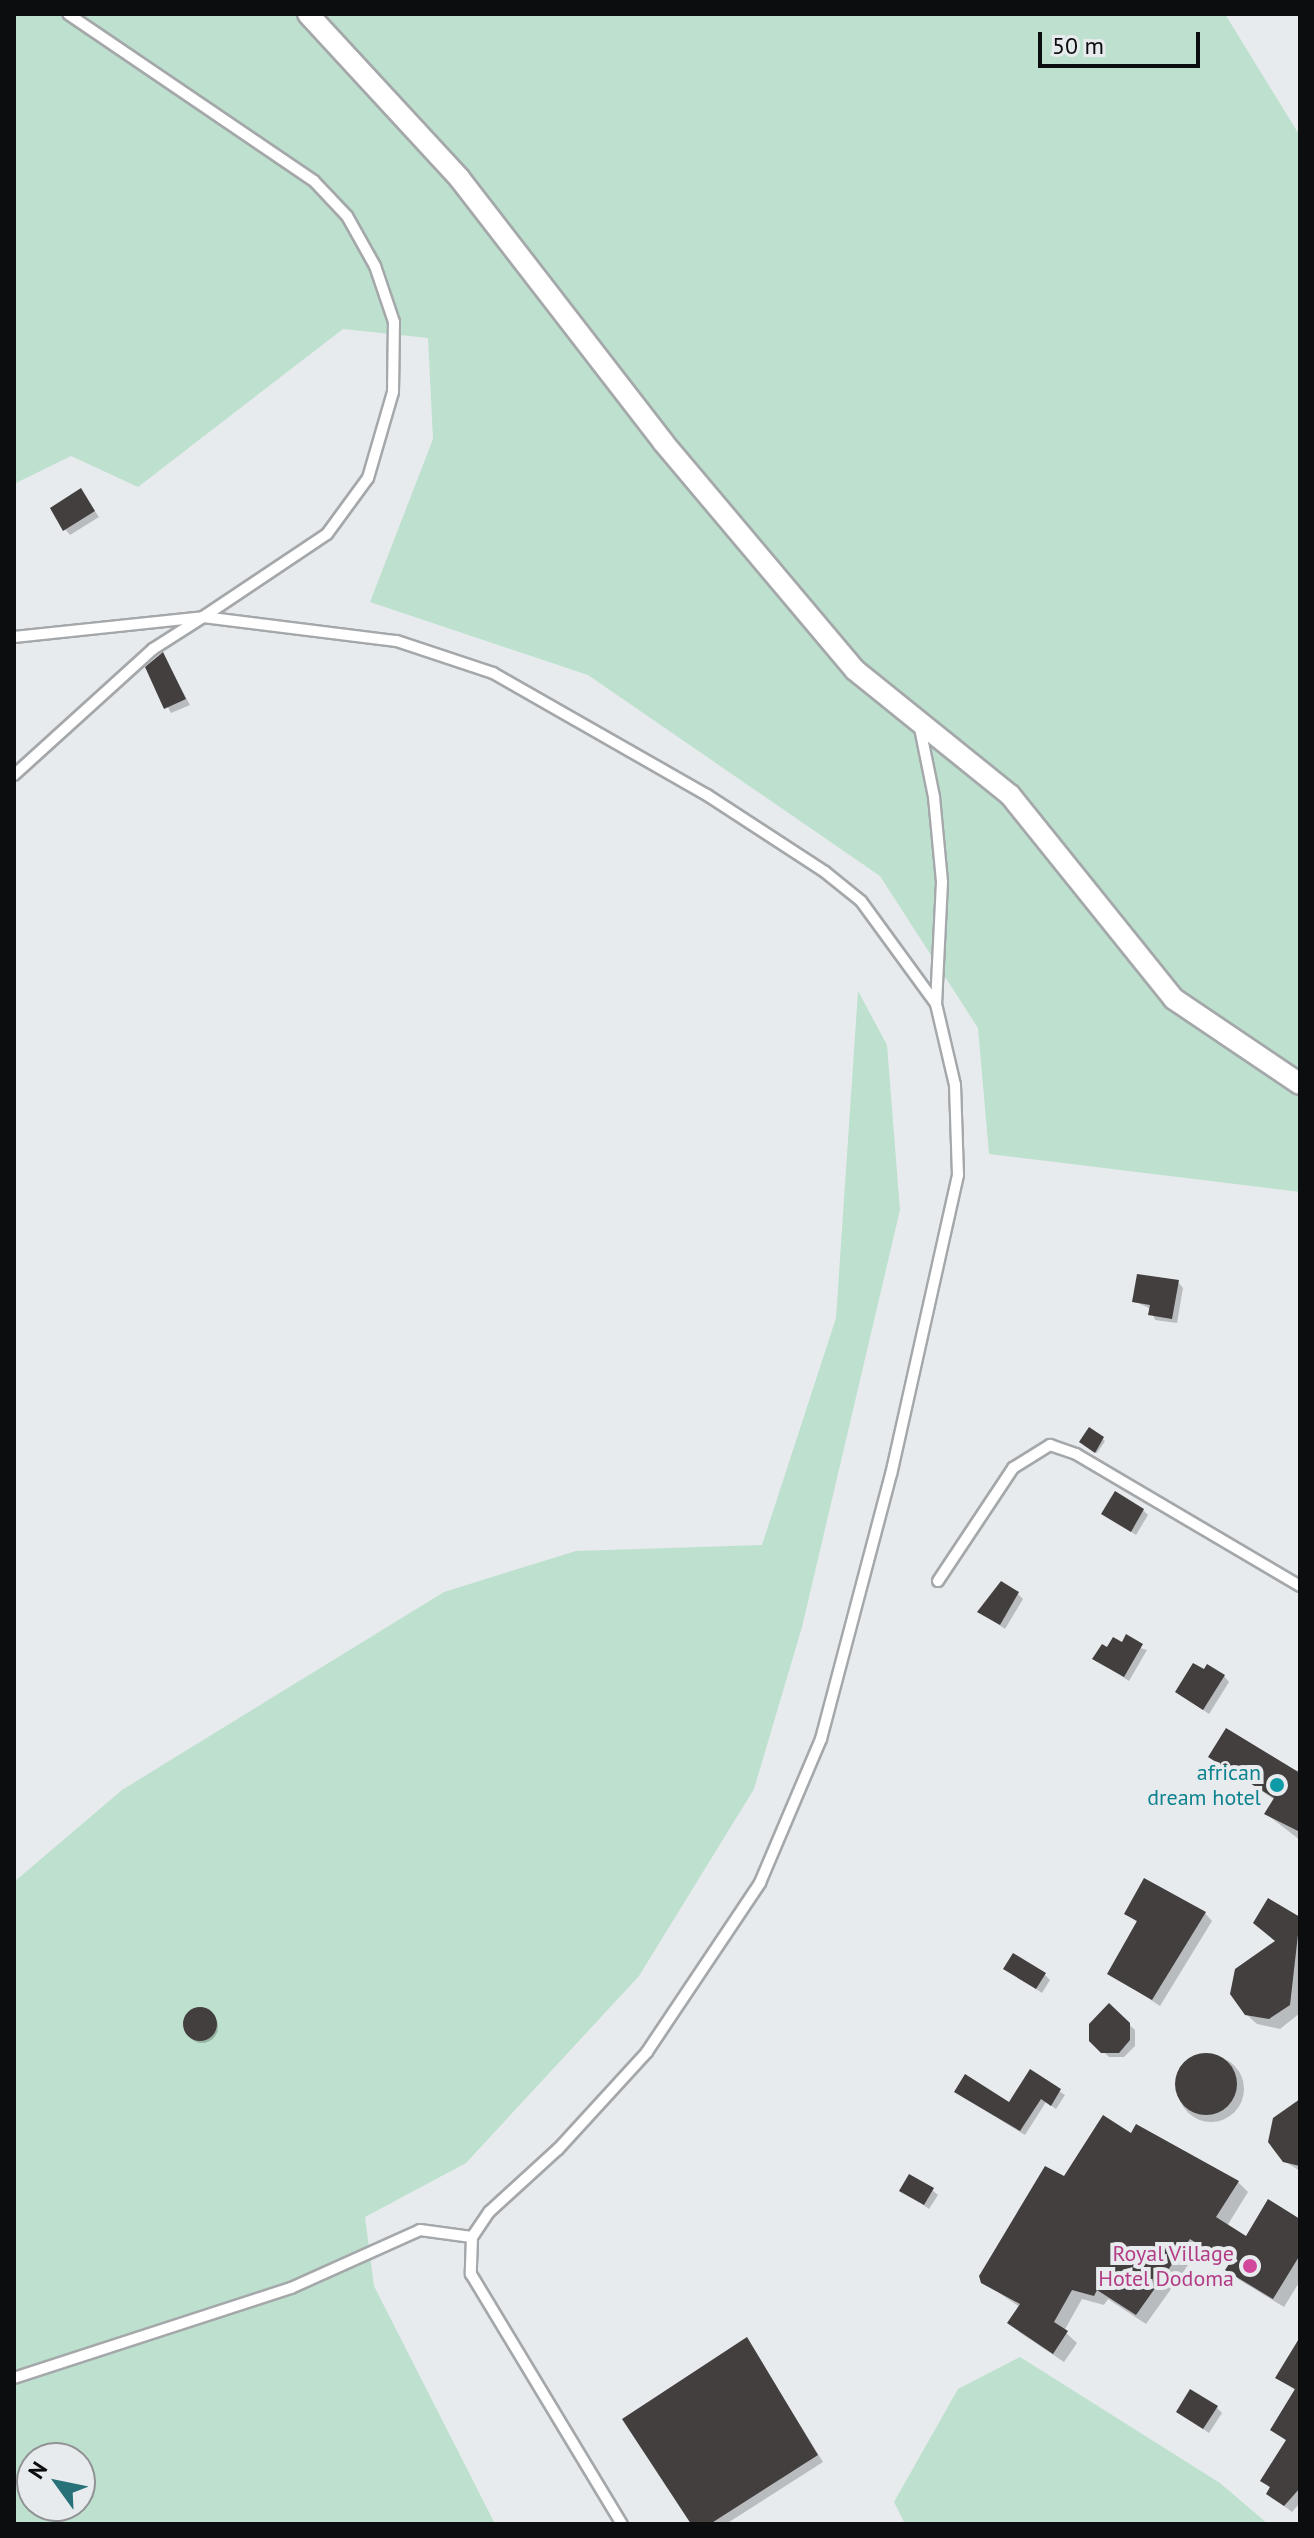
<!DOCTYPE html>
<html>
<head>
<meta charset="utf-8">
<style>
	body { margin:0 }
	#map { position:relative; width:1314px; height:2538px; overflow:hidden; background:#e8ebee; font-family:"PT Sans",sans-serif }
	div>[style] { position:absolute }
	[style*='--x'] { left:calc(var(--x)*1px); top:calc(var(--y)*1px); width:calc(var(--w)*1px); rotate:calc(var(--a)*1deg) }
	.green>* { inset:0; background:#bde1ce }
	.shadow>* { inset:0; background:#0003 }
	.round { border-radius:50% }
	.building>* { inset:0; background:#433f3f }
	.roads { filter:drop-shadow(2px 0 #a5a8aa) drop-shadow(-2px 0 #a5a8aa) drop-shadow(0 2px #a5a8aa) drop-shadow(0 -2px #a5a8aa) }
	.service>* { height:10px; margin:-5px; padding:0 5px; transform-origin:5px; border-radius:5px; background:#fff }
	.minor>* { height:20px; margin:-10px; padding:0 10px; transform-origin:10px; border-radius:10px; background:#fff }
	.dots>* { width:22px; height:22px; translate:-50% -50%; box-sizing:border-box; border:4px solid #e8ebee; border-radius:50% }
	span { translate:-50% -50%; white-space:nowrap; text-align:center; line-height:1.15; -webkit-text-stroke:8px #e8ebee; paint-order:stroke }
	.culture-label { font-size:22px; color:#0d838f }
	.right { translate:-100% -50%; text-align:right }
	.hotel-label { font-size:22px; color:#b23c85 }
	.frame { position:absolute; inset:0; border:16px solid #0c0d0e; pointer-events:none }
	.north { position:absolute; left:16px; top:2442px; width:80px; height:80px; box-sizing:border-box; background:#e8ebee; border:2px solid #909294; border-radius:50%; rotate:303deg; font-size:22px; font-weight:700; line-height:32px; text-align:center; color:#0c0d0e }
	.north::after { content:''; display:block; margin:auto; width:28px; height:36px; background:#287179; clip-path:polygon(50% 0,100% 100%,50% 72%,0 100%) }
	.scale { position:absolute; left:1038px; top:32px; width:162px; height:36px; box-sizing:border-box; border:4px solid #0c0d0e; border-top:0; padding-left:10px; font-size:24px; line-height:28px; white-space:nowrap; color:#0c0d0e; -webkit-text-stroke:6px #e8ebee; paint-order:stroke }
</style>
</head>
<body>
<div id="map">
	<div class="green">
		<div style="clip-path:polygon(14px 14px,1225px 14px,1300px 136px,1300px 1192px,989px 1154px,978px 1028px,880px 876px,588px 675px,370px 602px,433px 439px,428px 338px,343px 329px,138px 487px,71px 456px,14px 484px)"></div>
		<div style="clip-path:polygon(evenodd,858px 991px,887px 1045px,900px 1210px,802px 1627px,754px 1789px,639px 1976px,466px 2163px,365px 2217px,374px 2286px,495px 2524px,14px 2524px,14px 1882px,122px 1790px,444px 1592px,576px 1551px,762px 1545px,836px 1318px,858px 991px,32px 2458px,80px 2458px,80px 2506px,32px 2506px,32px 2458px)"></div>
		<div style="clip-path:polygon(1020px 2357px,1220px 2483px,1268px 2524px,905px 2524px,894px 2502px,958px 2389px)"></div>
	</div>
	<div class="shadow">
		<div style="clip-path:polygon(81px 491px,99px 517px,70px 535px,65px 529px)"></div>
		<div style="clip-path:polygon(163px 655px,190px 705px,171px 713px,147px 668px)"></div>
		<div style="clip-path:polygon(1178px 1282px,1183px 1288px,1177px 1323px,1155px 1320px,1151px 1309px,1134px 1301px)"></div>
		<div style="clip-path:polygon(1089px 1430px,1105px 1441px,1097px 1453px,1083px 1444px)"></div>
		<div style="clip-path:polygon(1143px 1510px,1148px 1515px,1136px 1535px,1104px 1514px)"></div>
		<div style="clip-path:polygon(1018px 1594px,1023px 1599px,1005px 1629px,980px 1612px)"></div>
		<div style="clip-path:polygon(1113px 1640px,1147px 1650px,1129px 1681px,1095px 1659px)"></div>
		<div style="clip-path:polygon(1224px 1676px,1229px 1682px,1209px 1714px,1177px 1692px)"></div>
		<div style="clip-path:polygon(1211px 1757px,1300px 1771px,1300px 1840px,1266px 1814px,1275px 1800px)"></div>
		<div style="clip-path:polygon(1269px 1900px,1300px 1919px,1300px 2013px,1280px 2029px,1257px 2024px,1246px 2014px,1277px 1942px)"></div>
		<div style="clip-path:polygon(1126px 1913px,1205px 1913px,1212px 1921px,1160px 2006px,1110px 1973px,1138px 1923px)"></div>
		<div style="clip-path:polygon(1006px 1969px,1045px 1975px,1050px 1980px,1042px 1993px)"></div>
		<div style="clip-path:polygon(1109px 2006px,1135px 2030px,1135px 2046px,1124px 2057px,1109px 2057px,1091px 2040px)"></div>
		<div class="round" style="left:186px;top:2011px;width:32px;height:32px"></div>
		<div class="round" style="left:1178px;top:2056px;width:66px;height:66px"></div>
		<div style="clip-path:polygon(1030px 2072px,1065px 2095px,1056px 2109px,1046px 2102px,1025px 2135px,961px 2096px,1010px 2104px)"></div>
		<div style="clip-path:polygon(1300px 2106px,1300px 2171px,1284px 2161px)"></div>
		<div style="clip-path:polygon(1132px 2135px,1238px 2182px,1248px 2192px,1227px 2226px,1246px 2239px,1300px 2221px,1300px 2281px,1284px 2307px,1238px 2279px,1230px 2266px,1201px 2247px,1146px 2324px,1108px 2299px,1104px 2305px,1082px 2299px,1064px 2331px,1077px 2343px,1064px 2362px,1019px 2332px,1010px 2322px,1020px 2307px,983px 2282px,1064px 2178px)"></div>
		<div style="clip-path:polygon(902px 2190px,932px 2190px,938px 2195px,929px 2209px)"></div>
		<div style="clip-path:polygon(746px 2339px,823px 2462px,726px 2524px,693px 2524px)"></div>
		<div style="clip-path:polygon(1300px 2341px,1300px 2503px,1292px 2512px,1268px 2494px,1271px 2489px,1262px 2480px,1288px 2442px,1272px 2429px,1296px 2391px,1278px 2377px)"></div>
		<div style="clip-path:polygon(1217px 2408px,1222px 2413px,1209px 2433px,1178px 2412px)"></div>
	</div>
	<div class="building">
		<div style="clip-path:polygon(81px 488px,95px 511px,63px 531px,50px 508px)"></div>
		<div style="clip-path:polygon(163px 652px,186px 699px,164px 709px,145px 667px)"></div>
		<div style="clip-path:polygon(1137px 1274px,1179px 1280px,1172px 1319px,1148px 1315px,1150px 1305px,1132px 1302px)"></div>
		<div style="clip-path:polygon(1089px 1427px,1104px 1437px,1095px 1453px,1079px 1442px)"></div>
		<div style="clip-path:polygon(1115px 1491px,1144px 1509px,1131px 1532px,1101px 1514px)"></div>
		<div style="clip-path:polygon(1001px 1581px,1019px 1592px,1000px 1625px,977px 1612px)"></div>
		<div style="clip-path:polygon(1126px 1634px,1143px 1644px,1124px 1677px,1092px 1659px,1102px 1644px,1107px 1647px,1113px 1637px,1122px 1642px)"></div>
		<div style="clip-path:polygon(1193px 1663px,1204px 1669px,1207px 1664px,1225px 1675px,1203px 1710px,1175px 1692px)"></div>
		<div style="clip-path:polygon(1226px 1728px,1300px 1773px,1300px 1832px,1264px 1814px,1274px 1798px,1208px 1757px)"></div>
		<div style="clip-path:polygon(1144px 1878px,1206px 1912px,1152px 2000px,1107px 1974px,1137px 1921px,1124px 1914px)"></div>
		<div style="clip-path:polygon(1268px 1898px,1300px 1917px,1290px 2005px,1269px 2019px,1245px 2015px,1230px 1994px,1235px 1969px,1275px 1941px,1253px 1923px)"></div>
		<div style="clip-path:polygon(1013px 1953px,1046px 1973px,1036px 1989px,1003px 1969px)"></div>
		<div style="clip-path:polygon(1109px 2003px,1130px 2023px,1130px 2040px,1119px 2053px,1101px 2053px,1089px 2041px,1089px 2024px)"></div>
		<div class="round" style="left:183px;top:2007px;width:34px;height:34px"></div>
		<div class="round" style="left:1175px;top:2053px;width:62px;height:62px"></div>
		<div style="clip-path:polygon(1030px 2069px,1061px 2089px,1051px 2106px,1041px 2099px,1020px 2131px,954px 2092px,965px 2074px,1009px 2102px)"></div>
		<div style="clip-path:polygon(1300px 2099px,1300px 2166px,1283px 2162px,1268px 2142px,1273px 2118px)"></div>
		<div style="clip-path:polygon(1103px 2115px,1131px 2133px,1136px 2124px,1239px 2181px,1216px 2217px,1246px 2236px,1268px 2199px,1300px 2219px,1300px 2255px,1273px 2299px,1225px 2270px,1229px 2264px,1190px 2239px,1136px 2315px,1097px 2290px,1094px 2296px,1072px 2290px,1054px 2322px,1068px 2331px,1053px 2354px,1007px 2323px,1020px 2304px,981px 2283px,979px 2276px,1045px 2166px,1064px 2176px)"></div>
		<div style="clip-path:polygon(909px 2174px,934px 2188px,924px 2205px,899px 2191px)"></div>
		<div style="clip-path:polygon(747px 2337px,818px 2455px,710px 2524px,691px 2524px,622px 2419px)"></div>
		<div style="clip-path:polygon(1300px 2337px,1300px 2488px,1284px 2506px,1266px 2494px,1270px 2487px,1260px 2481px,1286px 2440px,1270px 2430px,1295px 2389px,1275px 2378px)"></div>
		<div style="clip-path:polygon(1190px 2389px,1218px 2406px,1203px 2429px,1176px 2412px)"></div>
	</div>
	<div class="roads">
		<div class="service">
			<div style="--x:14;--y:637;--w:190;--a:-6"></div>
			<div style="--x:203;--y:617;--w:149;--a:-33.8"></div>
			<div style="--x:327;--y:534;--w:69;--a:-53.8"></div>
			<div style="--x:368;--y:478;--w:90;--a:-73.8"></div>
			<div style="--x:393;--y:392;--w:70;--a:-89.2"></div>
			<div style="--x:394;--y:322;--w:59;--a:-108.7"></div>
			<div style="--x:375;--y:266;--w:57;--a:-119.2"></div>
			<div style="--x:347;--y:216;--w:48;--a:-133.3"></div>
			<div style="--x:314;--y:181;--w:297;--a:-145.8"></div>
			<div style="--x:919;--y:723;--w:76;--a:78.5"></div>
			<div style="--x:934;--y:797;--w:85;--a:84.6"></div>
			<div style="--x:942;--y:882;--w:122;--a:92.8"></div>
			<div style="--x:14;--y:775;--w:188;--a:-42.2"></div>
			<div style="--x:153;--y:649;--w:59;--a:-32.6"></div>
			<div style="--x:203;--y:617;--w:195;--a:7.1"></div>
			<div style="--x:397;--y:641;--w:101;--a:18.4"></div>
			<div style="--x:493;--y:673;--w:246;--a:29.7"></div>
			<div style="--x:707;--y:795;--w:141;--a:33.1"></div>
			<div style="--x:825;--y:872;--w:46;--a:38.9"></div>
			<div style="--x:861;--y:901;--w:127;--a:53.9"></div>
			<div style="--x:936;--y:1004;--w:83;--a:76.8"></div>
			<div style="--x:955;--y:1085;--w:90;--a:88.1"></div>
			<div style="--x:958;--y:1175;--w:306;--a:102.6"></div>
			<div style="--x:891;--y:1474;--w:274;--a:104.8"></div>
			<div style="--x:821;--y:1739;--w:156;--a:113"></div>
			<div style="--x:760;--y:1883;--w:203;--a:123.8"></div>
			<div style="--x:647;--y:2052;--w:132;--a:132.5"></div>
			<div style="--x:558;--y:2149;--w:93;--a:137.6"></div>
			<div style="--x:489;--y:2212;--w:30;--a:124"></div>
			<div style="--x:472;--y:2237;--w:37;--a:92"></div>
			<div style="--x:471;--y:2274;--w:292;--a:58.9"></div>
			<div style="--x:938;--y:1581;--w:136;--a:-56.4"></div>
			<div style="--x:1013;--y:1468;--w:44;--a:-31.9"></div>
			<div style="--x:1050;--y:1445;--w:28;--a:19"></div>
			<div style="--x:1076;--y:1454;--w:260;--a:30.5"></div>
			<div style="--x:14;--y:2378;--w:291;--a:-18"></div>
			<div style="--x:291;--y:2288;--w:141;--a:-24.2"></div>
			<div style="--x:420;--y:2230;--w:52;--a:7.7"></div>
		</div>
		<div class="minor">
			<div style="--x:308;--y:14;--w:224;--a:47.3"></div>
			<div style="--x:460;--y:179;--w:332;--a:52.3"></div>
			<div style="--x:663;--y:442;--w:298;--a:49.9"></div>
			<div style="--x:855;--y:670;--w:199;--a:38.9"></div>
			<div style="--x:1010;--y:795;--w:262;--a:51.2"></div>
			<div style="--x:1174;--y:999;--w:152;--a:34"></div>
		</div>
	</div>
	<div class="dots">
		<div style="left:1277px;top:1785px;background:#0f9aa8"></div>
		<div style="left:1250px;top:2266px;background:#d1479c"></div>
	</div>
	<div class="culture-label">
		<span class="right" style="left:1261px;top:1785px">african<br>dream hotel</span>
	</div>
	<div class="hotel-label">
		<span class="right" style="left:1234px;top:2266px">Royal Village<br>Hotel Dodoma</span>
	</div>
	<div class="frame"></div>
	<div class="north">N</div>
	<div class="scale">50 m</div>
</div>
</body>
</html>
